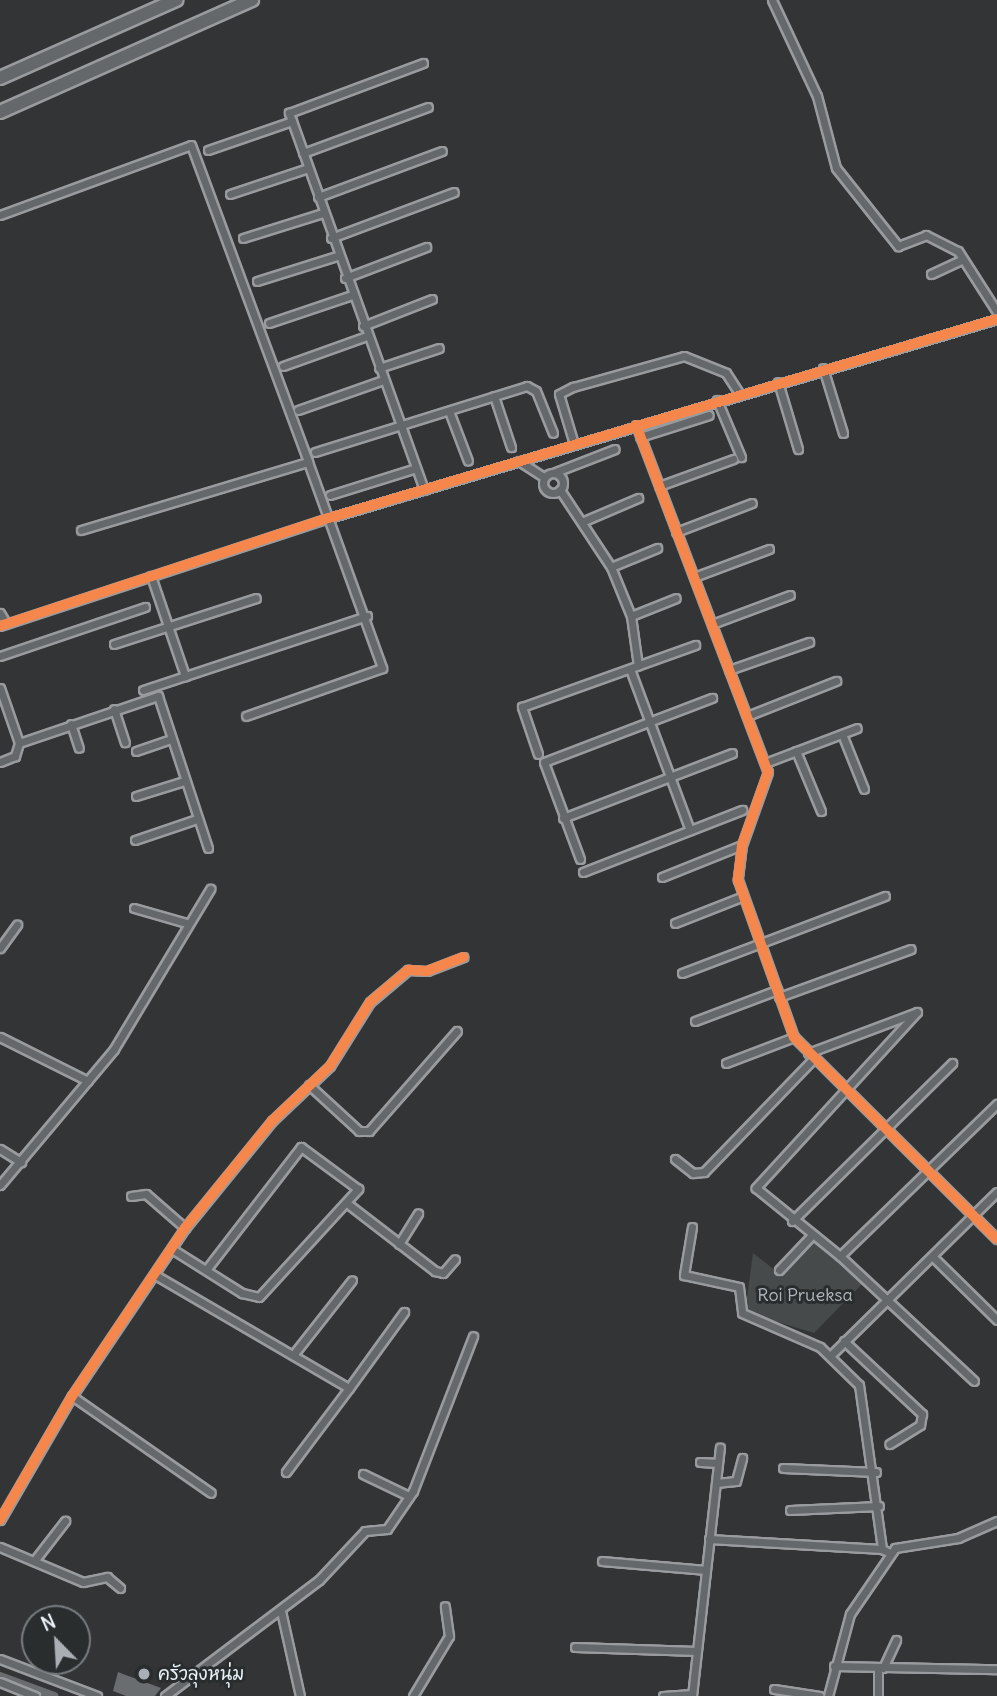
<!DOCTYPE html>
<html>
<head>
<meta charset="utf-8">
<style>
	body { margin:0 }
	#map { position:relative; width:997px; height:1696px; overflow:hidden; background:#333435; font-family:Delius,"Playpen Sans Thai",sans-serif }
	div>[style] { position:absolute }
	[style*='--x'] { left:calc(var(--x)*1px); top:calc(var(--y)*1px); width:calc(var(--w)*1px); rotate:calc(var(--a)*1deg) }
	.green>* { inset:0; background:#464a4b }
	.water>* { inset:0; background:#696d70 }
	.canal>* { height:8px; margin:-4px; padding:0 4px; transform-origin:4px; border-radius:4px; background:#696d70 }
	.roads { filter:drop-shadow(2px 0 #999b9e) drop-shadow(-2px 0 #999b9e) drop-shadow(0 2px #999b9e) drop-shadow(0 -2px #999b9e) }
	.minor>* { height:7px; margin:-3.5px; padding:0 3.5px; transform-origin:3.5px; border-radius:3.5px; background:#64686b }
	.minor>.ring { margin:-3.5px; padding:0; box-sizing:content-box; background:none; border:7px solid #64686b; border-radius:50% }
	.motorway>* { height:12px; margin:-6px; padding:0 6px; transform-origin:6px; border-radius:6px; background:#64686b }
	.cycleway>* { height:10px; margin:-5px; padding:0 5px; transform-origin:5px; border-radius:5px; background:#f5874c }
	.dots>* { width:19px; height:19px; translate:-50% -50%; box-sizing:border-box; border:4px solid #2a2d2e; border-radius:50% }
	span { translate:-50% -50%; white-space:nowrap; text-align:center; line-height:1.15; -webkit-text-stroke:6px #2a2d2e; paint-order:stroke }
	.park-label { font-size:18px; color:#b0b8bd }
	.poi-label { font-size:18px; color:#e8f1f8 }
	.left { translate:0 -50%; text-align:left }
	.north { position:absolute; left:21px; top:1605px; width:70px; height:70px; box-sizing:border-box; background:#2a2d2e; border:2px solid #767b7f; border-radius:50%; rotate:336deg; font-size:19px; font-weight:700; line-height:28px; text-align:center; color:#e8f1f8 }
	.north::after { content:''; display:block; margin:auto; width:24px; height:32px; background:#a9afb4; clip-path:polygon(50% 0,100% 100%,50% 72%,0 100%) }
</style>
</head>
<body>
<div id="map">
	<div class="green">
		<div style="clip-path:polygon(816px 1241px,863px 1283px,814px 1333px,745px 1312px,753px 1253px,781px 1275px)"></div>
	</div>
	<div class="water">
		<div style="clip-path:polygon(118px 1672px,123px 1674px,161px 1688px,155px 1696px,126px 1696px,113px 1691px)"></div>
	</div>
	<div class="canal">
		<div style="--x:0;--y:1676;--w:58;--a:20.3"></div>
	</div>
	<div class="roads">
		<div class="minor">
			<div style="--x:772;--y:0;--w:106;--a:64.9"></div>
			<div style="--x:817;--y:96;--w:74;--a:75.2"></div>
			<div style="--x:836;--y:168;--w:100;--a:51.5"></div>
			<div style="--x:898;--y:246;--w:30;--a:-21"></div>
			<div style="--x:926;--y:235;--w:36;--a:27"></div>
			<div style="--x:958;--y:251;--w:72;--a:57.4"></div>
			<div style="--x:292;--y:121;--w:9;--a:-111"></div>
			<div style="--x:289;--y:113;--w:143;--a:-20.5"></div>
			<div style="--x:208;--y:150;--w:89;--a:-19"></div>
			<div style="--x:292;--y:121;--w:392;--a:70.3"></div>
			<div style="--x:303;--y:153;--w:133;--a:-20.2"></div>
			<div style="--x:230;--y:194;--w:82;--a:-18.4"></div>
			<div style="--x:318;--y:197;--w:132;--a:-20.4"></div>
			<div style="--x:0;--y:215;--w:203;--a:-20.1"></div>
			<div style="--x:191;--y:145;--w:338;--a:69.7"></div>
			<div style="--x:243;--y:238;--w:84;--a:-17.4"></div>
			<div style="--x:331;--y:238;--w:131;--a:-20.5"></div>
			<div style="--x:931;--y:274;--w:35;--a:-25"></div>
			<div style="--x:345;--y:278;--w:87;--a:-20.9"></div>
			<div style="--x:257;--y:281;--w:84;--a:-17.4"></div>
			<div style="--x:269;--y:323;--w:88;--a:-18.6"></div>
			<div style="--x:363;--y:326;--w:74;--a:-21.4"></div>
			<div style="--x:283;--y:366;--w:89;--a:-19.7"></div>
			<div style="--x:379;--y:368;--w:63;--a:-18.4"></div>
			<div style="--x:823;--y:368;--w:68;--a:72.9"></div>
			<div style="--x:778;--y:382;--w:70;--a:73.4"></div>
			<div style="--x:494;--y:396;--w:54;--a:71.6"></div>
			<div style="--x:717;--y:400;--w:62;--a:67.2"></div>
			<div style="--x:298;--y:410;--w:90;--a:-19.4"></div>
			<div style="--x:449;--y:411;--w:53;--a:69.2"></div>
			<div style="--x:636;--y:425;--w:371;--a:69.2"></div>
			<div style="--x:768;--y:772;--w:77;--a:109.6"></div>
			<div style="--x:742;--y:845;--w:35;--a:97"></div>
			<div style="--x:738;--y:880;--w:167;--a:70.4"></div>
			<div style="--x:794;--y:1037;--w:286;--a:44.9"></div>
			<div style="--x:640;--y:437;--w:72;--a:-17.7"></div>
			<div style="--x:574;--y:444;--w:52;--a:-106.7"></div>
			<div style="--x:559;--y:394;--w:16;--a:-27"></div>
			<div style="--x:573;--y:387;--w:115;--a:-15.6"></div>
			<div style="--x:684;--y:356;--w:45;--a:22"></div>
			<div style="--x:726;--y:373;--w:24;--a:57"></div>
			<div style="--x:315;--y:452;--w:222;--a:-17.3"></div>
			<div style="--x:527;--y:386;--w:10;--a:29"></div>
			<div style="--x:536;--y:391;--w:45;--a:68"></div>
			<div style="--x:519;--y:461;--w:30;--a:33"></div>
			<div style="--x:553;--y:473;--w:66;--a:-21.2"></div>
			<div class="ring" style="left:543px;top:473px;width:13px;height:13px"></div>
			<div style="--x:659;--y:486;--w:79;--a:-20"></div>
			<div style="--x:560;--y:490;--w:92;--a:56.5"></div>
			<div style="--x:611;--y:567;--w:53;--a:67.8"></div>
			<div style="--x:631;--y:616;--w:50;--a:82"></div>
			<div style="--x:330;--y:495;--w:90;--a:-17.4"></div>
			<div style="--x:584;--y:521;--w:59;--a:-23.1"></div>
			<div style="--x:81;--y:530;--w:237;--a:-16.7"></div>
			<div style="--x:308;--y:462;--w:219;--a:70.2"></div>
			<div style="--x:382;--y:668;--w:144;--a:160.6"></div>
			<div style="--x:676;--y:532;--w:81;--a:-20.9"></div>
			<div style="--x:611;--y:567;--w:50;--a:-22.4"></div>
			<div style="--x:151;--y:576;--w:106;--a:71.2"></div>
			<div style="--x:694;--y:577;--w:80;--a:-20.5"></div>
			<div style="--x:0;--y:613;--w:12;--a:59"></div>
			<div style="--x:631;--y:616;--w:48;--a:-21.8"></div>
			<div style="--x:712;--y:624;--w:83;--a:-20.4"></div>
			<div style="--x:0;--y:626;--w:346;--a:-18.2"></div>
			<div style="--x:329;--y:518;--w:697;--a:-16.59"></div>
			<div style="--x:114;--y:644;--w:149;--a:-17.9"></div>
			<div style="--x:0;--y:656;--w:153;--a:-18.7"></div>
			<div style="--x:630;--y:669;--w:172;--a:69.6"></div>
			<div style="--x:729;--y:670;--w:85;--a:-19.3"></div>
			<div style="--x:0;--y:688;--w:58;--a:70.9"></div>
			<div style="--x:19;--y:743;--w:14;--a:107"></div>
			<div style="--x:15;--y:756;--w:16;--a:158"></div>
			<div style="--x:143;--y:690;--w:236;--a:-18.3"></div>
			<div style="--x:114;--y:709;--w:35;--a:72"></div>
			<div style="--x:747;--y:716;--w:96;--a:-21.5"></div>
			<div style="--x:71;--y:724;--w:25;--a:72"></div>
			<div style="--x:842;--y:734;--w:59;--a:68.2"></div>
			<div style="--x:19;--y:743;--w:147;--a:-18.7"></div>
			<div style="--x:158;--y:696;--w:160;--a:71.8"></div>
			<div style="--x:136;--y:751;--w:37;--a:-19"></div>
			<div style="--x:796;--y:751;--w:65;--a:67.4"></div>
			<div style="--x:538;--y:754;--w:50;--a:-108.8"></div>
			<div style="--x:522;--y:707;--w:184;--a:-19.7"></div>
			<div style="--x:765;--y:763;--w:98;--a:-20.8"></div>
			<div style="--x:136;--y:796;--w:50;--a:-17.4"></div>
			<div style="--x:563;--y:818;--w:181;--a:-21"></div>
			<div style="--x:135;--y:840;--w:65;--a:-18.7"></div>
			<div style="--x:580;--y:859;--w:103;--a:-110.4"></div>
			<div style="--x:544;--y:762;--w:180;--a:-20.9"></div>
			<div style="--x:583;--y:872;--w:171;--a:-21.3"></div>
			<div style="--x:662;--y:877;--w:86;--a:-21.8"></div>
			<div style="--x:134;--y:908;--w:54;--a:16.1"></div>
			<div style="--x:675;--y:923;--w:71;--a:-21.5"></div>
			<div style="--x:0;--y:948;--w:29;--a:-54"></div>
			<div style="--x:682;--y:973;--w:217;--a:-20.8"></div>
			<div style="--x:779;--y:997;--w:140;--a:-20"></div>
			<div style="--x:695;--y:1021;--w:88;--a:-20.7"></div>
			<div style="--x:0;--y:1037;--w:98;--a:26.6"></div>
			<div style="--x:808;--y:1053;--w:116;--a:-20.6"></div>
			<div style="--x:917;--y:1012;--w:239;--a:132.5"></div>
			<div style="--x:756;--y:1188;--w:108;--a:39"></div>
			<div style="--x:840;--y:1256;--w:183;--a:43"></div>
			<div style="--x:726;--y:1063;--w:73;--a:-20.9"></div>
			<div style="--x:309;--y:1085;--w:68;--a:42.6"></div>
			<div style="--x:359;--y:1131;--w:10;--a:0"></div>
			<div style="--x:369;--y:1131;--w:133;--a:-48.7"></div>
			<div style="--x:0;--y:1149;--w:25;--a:32"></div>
			<div style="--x:675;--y:1159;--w:23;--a:38"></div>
			<div style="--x:693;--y:1173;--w:11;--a:-5"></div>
			<div style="--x:704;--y:1172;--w:158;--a:-46"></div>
			<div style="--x:0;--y:1185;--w:177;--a:-50"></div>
			<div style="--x:114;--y:1049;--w:187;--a:-59"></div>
			<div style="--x:131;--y:1196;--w:15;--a:-8"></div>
			<div style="--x:146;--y:1194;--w:52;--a:41.1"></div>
			<div style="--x:348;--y:1204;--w:110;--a:37.6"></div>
			<div style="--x:435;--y:1271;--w:8;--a:14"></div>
			<div style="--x:443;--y:1273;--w:18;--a:-49"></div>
			<div style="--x:792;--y:1221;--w:225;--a:-44.6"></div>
			<div style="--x:692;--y:1227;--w:49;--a:99.5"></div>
			<div style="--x:684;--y:1275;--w:56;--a:12.3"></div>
			<div style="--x:739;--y:1287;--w:26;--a:83"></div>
			<div style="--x:742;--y:1313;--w:85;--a:23.6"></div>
			<div style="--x:820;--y:1347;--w:54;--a:44.3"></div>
			<div style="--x:859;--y:1385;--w:166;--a:82"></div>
			<div style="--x:882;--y:1549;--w:9;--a:27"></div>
			<div style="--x:399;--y:1244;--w:36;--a:-58"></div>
			<div style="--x:172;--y:1249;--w:83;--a:32.2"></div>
			<div style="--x:242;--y:1293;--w:17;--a:13"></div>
			<div style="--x:259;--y:1297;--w:147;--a:-47.5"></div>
			<div style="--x:358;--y:1189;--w:71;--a:-143.6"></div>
			<div style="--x:301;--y:1147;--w:155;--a:127.7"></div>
			<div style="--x:840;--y:1256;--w:219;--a:-44.1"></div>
			<div style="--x:934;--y:1258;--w:88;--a:44.5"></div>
			<div style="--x:779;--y:1270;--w:48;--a:-46.7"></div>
			<div style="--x:157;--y:1276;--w:222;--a:30.3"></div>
			<div style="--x:349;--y:1388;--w:105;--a:126.9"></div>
			<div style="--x:844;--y:1341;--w:107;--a:43.1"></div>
			<div style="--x:922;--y:1414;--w:11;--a:100"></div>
			<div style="--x:920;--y:1425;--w:36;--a:148"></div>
			<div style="--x:832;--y:1354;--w:231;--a:-44.5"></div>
			<div style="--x:293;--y:1355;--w:95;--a:-51.8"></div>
			<div style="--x:349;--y:1388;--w:94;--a:-54.1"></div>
			<div style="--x:72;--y:1396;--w:169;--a:34.9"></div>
			<div style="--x:700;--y:1462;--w:18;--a:3"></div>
			<div style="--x:783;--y:1468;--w:93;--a:2.5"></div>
			<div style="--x:363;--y:1474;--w:51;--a:25.6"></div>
			<div style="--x:716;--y:1483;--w:20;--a:-6"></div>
			<div style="--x:736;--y:1481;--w:24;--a:-75"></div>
			<div style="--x:790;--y:1510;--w:89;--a:-2.6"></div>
			<div style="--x:0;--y:1520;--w:143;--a:-59.9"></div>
			<div style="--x:72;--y:1396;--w:202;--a:-56.1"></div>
			<div style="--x:185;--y:1228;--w:138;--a:-50.9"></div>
			<div style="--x:272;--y:1121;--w:80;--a:-43.5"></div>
			<div style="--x:330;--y:1066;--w:75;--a:-58"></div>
			<div style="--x:370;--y:1002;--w:50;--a:-40.1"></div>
			<div style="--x:408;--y:970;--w:19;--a:3"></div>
			<div style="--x:427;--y:971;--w:39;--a:-21"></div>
			<div style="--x:709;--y:1539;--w:173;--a:3.3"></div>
			<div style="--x:0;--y:1547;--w:90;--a:22.9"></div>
			<div style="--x:83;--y:1582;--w:25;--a:-12"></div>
			<div style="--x:107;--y:1577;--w:17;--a:40"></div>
			<div style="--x:34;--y:1561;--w:51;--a:-52.2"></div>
			<div style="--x:602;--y:1561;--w:104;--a:4.9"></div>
			<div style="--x:281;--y:1611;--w:87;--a:77.4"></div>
			<div style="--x:575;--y:1647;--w:122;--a:1.9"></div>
			<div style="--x:0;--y:1659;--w:104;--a:20.9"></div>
			<div style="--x:834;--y:1666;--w:163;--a:1.1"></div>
			<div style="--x:883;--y:1668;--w:31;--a:-65"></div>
			<div style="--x:0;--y:1682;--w:38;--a:22"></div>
			<div style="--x:774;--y:1689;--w:46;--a:8.8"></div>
			<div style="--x:165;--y:1696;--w:193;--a:-37"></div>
			<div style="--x:319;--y:1580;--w:67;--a:-46.8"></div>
			<div style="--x:365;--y:1531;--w:22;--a:-5"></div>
			<div style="--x:387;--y:1529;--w:46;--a:-55.6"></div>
			<div style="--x:413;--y:1491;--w:166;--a:-68.8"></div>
			<div style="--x:413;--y:1696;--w:70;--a:-59"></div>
			<div style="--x:449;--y:1636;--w:30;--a:-98"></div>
			<div style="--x:663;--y:1696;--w:29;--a:-4"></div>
			<div style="--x:692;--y:1696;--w:250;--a:-83.6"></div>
			<div style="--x:828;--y:1696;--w:85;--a:-75"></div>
			<div style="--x:850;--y:1614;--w:80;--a:-55.7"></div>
			<div style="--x:895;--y:1548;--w:64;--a:-9"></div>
			<div style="--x:958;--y:1538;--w:43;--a:-23.6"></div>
			<div style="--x:878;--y:1696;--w:28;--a:-90"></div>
		</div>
		<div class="motorway">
			<div style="--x:0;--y:78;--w:193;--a:-23.9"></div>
			<div style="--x:0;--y:112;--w:276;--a:-24"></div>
		</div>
	</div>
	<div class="cycleway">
		<div style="--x:636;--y:425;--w:371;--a:69.2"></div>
		<div style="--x:768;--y:772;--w:77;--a:109.6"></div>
		<div style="--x:742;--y:845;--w:35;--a:97"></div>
		<div style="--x:738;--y:880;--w:167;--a:70.4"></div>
		<div style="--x:794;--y:1037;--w:286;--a:44.9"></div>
		<div style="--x:0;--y:626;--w:346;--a:-18.2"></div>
		<div style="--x:329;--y:518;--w:697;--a:-16.59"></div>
		<div style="--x:0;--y:1520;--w:143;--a:-59.9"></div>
		<div style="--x:72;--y:1396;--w:202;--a:-56.1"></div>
		<div style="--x:185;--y:1228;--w:138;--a:-50.9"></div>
		<div style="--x:272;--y:1121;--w:80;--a:-43.5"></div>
		<div style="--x:330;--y:1066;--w:75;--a:-58"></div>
		<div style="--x:370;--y:1002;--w:50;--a:-40.1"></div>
		<div style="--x:408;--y:970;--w:19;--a:3"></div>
		<div style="--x:427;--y:971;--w:39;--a:-21"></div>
	</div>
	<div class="dots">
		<div style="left:144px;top:1674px;background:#a9afb4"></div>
	</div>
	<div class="park-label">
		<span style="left:805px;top:1295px">Roi Prueksa</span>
	</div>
	<div class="poi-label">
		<span class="left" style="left:158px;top:1674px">ครัวลุงหนุ่ม</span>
	</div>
	<div class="north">N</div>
</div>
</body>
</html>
